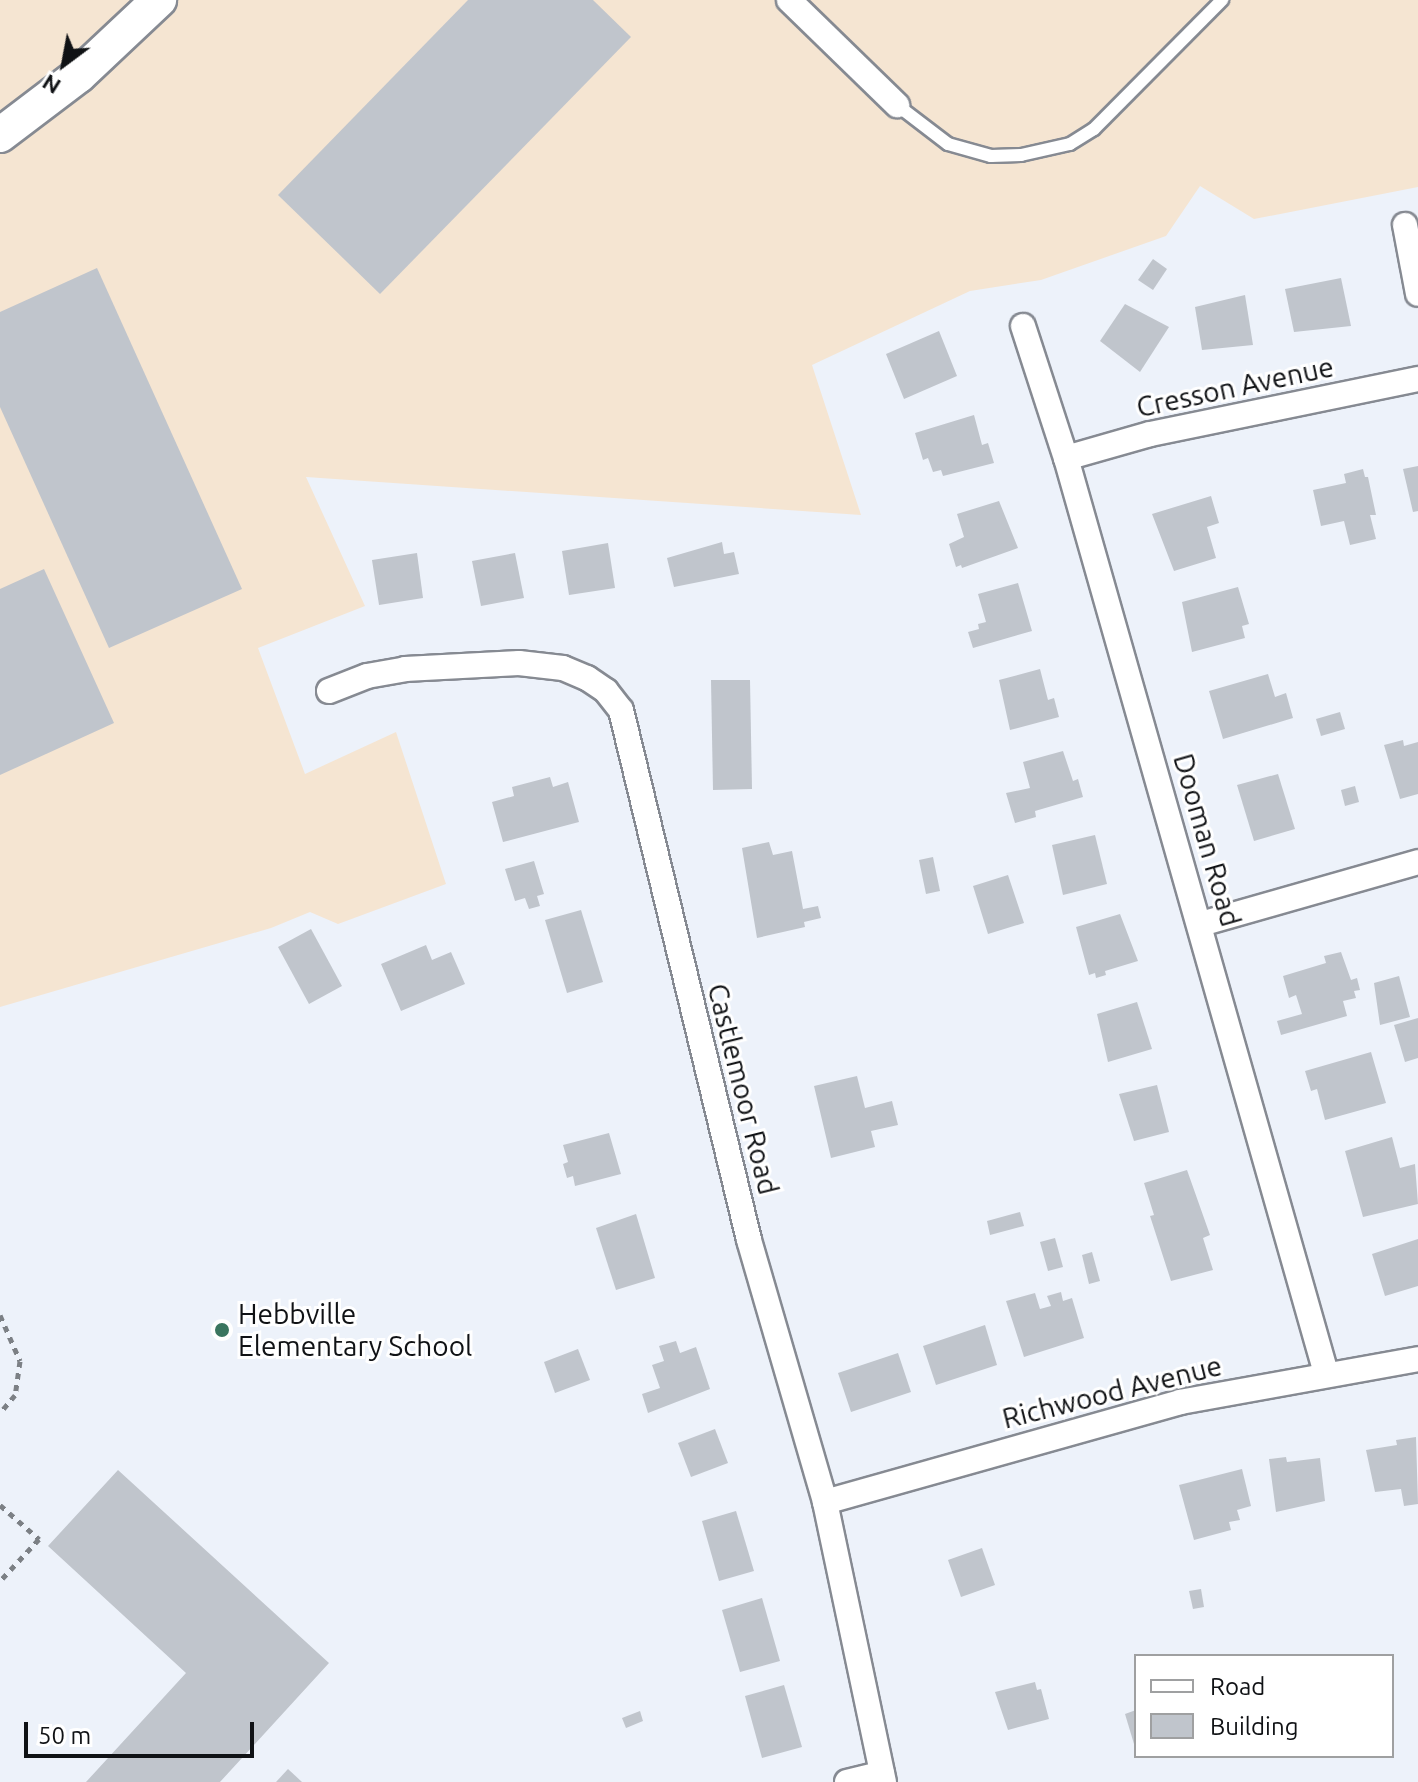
<!DOCTYPE html>
<html>
<head>
<meta charset="utf-8">
<style>
	body { margin:0 }
	#map { position:relative; width:1418px; height:1782px; overflow:hidden; background:#edf2fa; font-family:Ubuntu,sans-serif }
	div>[style] { position:absolute }
	[style*='--x'] { left:calc(var(--x)*1px); top:calc(var(--y)*1px); width:calc(var(--w)*1px); rotate:calc(var(--a)*1deg) }
	.commercial>* { inset:0; background:#f5e5d2 }
	.building>* { inset:0; background:#c0c5cc }
	.path>* { height:5px; margin-top:-2.5px; transform-origin:0; background:repeating-linear-gradient(90deg,#7c8085 0 6px,transparent 0 12px) }
	.roads { filter:drop-shadow(2px 0 #868a92) drop-shadow(-2px 0 #868a92) drop-shadow(0 2px #868a92) drop-shadow(0 -2px #868a92) }
	.lane>* { height:12px; margin:-6px; padding:0 6px; transform-origin:6px; border-radius:6px; background:#fff }
	.street>* { height:24px; margin:-12px; padding:0 12px; transform-origin:12px; border-radius:12px; background:#fff }
	.secondary>* { height:34px; margin:-17px; padding:0 17px; transform-origin:17px; border-radius:17px; background:#fff }
	.dots>* { width:22px; height:22px; translate:-50% -50%; box-sizing:border-box; border:4px solid #fff; border-radius:50% }
	span { translate:-50% -50%; white-space:nowrap; text-align:center; line-height:1.15; -webkit-text-stroke:6px #fff; paint-order:stroke }
	.street-label { font-size:28px; color:#101215 }
	.poi-label { font-size:28px; color:#101215 }
	.left { translate:0 -50%; text-align:left }
	.legend { position:absolute; left:1134px; top:1654px; width:260px; height:104px; box-sizing:border-box; background:#fff; border:2px solid #9fa0a1; margin:0; padding:10px 14px; list-style:none; font-size:24px; color:#101215 }
	.legend li { display:flex; align-items:center; gap:16px; height:40px }
	.legend b { width:40px; border:2px solid #9fa0a1 }
	.north { position:absolute; left:24px; top:24px; width:80px; height:80px; -webkit-text-stroke:6px #fff; paint-order:stroke; rotate:212deg; font-size:22px; font-weight:700; line-height:32px; text-align:center; color:#101215 }
	.north::after { content:''; display:block; margin:auto; width:28px; height:36px; background:#101215; clip-path:polygon(50% 0,100% 100%,50% 72%,0 100%) }
	.scale { position:absolute; left:24px; top:1722px; width:230px; height:36px; box-sizing:border-box; border:4px solid #101215; border-top:0; padding-left:10px; font-size:24px; line-height:28px; white-space:nowrap; color:#101215; -webkit-text-stroke:6px #fff; paint-order:stroke }
</style>
</head>
<body>
<div id="map">
	<div class="commercial">
		<div style="clip-path:polygon(0 0,1418px 0,1418px 187px,1254px 219px,1200px 186px,1166px 236px,1041px 280px,970px 291px,812px 365px,861px 515px,306px 477px,365px 606px,258px 648px,305px 774px,396px 732px,446px 884px,338px 924px,310px 912px,271px 928px,0 1007px)"></div>
	</div>
	<div class="building">
		<div style="clip-path:polygon(468px 0,593px 0,631px 37px,380px 294px,278px 195px)"></div>
		<div style="clip-path:polygon(1153px 259px,1167px 269px,1153px 290px,1138px 280px)"></div>
		<div style="clip-path:polygon(97px 268px,242px 589px,109px 648px,0 407px,0 312px)"></div>
		<div style="clip-path:polygon(1341px 278px,1351px 326px,1294px 332px,1285px 289px)"></div>
		<div style="clip-path:polygon(1245px 295px,1253px 345px,1202px 350px,1195px 307px)"></div>
		<div style="clip-path:polygon(1125px 304px,1169px 327px,1140px 372px,1100px 341px)"></div>
		<div style="clip-path:polygon(939px 331px,957px 376px,904px 399px,886px 354px)"></div>
		<div style="clip-path:polygon(974px 415px,982px 445px,988px 443px,994px 463px,943px 476px,941px 470px,933px 472px,928px 458px,923px 460px,915px 433px)"></div>
		<div style="clip-path:polygon(1418px 466px,1418px 511px,1413px 512px,1403px 469px)"></div>
		<div style="clip-path:polygon(1363px 469px,1365px 477px,1368px 477px,1376px 515px,1370px 515px,1376px 539px,1350px 545px,1344px 521px,1321px 526px,1313px 490px,1346px 483px,1344px 474px)"></div>
		<div style="clip-path:polygon(1211px 496px,1219px 523px,1207px 527px,1216px 558px,1174px 571px,1152px 514px)"></div>
		<div style="clip-path:polygon(999px 501px,1018px 548px,962px 568px,961px 565px,956px 567px,949px 544px,964px 537px,957px 514px)"></div>
		<div style="clip-path:polygon(722px 542px,724px 554px,734px 552px,739px 574px,674px 587px,667px 558px)"></div>
		<div style="clip-path:polygon(608px 543px,615px 588px,569px 595px,562px 551px)"></div>
		<div style="clip-path:polygon(417px 553px,423px 598px,379px 605px,372px 560px)"></div>
		<div style="clip-path:polygon(515px 553px,524px 598px,481px 606px,472px 561px)"></div>
		<div style="clip-path:polygon(44px 569px,114px 723px,0 775px,0 589px)"></div>
		<div style="clip-path:polygon(1018px 583px,1032px 631px,973px 648px,968px 632px,979px 629px,978px 624px,986px 622px,978px 594px)"></div>
		<div style="clip-path:polygon(1238px 587px,1249px 624px,1242px 626px,1245px 638px,1192px 652px,1182px 602px)"></div>
		<div style="clip-path:polygon(1040px 669px,1048px 700px,1054px 698px,1059px 717px,1010px 730px,999px 680px)"></div>
		<div style="clip-path:polygon(1268px 674px,1275px 697px,1286px 693px,1293px 718px,1223px 739px,1209px 691px)"></div>
		<div style="clip-path:polygon(711px 680px,750px 680px,752px 789px,713px 790px)"></div>
		<div style="clip-path:polygon(1340px 712px,1345px 729px,1321px 736px,1316px 719px)"></div>
		<div style="clip-path:polygon(1403px 740px,1404px 746px,1418px 742px,1418px 794px,1400px 799px,1384px 745px)"></div>
		<div style="clip-path:polygon(1063px 751px,1073px 781px,1078px 779px,1083px 797px,1035px 811px,1036px 817px,1015px 823px,1006px 793px,1030px 788px,1023px 762px)"></div>
		<div style="clip-path:polygon(1278px 774px,1295px 829px,1254px 841px,1237px 785px)"></div>
		<div style="clip-path:polygon(550px 777px,553px 787px,568px 782px,579px 822px,503px 842px,492px 802px,514px 796px,512px 787px)"></div>
		<div style="clip-path:polygon(1355px 786px,1359px 802px,1345px 806px,1341px 790px)"></div>
		<div style="clip-path:polygon(1095px 835px,1107px 884px,1063px 895px,1052px 845px)"></div>
		<div style="clip-path:polygon(769px 842px,773px 855px,792px 851px,803px 909px,818px 906px,821px 918px,804px 922px,805px 927px,757px 938px,742px 848px)"></div>
		<div style="clip-path:polygon(933px 857px,940px 891px,926px 894px,919px 860px)"></div>
		<div style="clip-path:polygon(534px 861px,544px 894px,537px 896px,540px 906px,529px 909px,525px 898px,515px 901px,505px 869px)"></div>
		<div style="clip-path:polygon(1008px 875px,1024px 923px,988px 934px,973px 886px)"></div>
		<div style="clip-path:polygon(581px 910px,603px 982px,567px 993px,545px 920px)"></div>
		<div style="clip-path:polygon(1120px 914px,1138px 961px,1105px 971px,1106px 975px,1096px 978px,1095px 973px,1089px 975px,1076px 927px)"></div>
		<div style="clip-path:polygon(311px 929px,342px 986px,309px 1004px,278px 947px)"></div>
		<div style="clip-path:polygon(426px 945px,432px 960px,451px 952px,465px 984px,401px 1011px,381px 964px)"></div>
		<div style="clip-path:polygon(1341px 952px,1351px 980px,1357px 978px,1360px 990px,1354px 991px,1356px 998px,1343px 1001px,1347px 1016px,1281px 1035px,1277px 1021px,1302px 1014px,1296px 995px,1289px 998px,1283px 976px,1326px 963px,1324px 956px)"></div>
		<div style="clip-path:polygon(1399px 976px,1410px 1017px,1380px 1025px,1374px 983px)"></div>
		<div style="clip-path:polygon(1137px 1002px,1152px 1049px,1108px 1062px,1097px 1014px)"></div>
		<div style="clip-path:polygon(1418px 1018px,1418px 1058px,1405px 1062px,1394px 1025px)"></div>
		<div style="clip-path:polygon(1371px 1052px,1386px 1103px,1325px 1120px,1317px 1089px,1311px 1091px,1305px 1071px)"></div>
		<div style="clip-path:polygon(857px 1076px,865px 1108px,892px 1101px,898px 1125px,871px 1131px,875px 1147px,831px 1158px,814px 1086px)"></div>
		<div style="clip-path:polygon(1157px 1085px,1169px 1132px,1134px 1141px,1119px 1094px)"></div>
		<div style="clip-path:polygon(609px 1133px,621px 1174px,575px 1186px,573px 1176px,567px 1178px,563px 1164px,568px 1162px,563px 1145px)"></div>
		<div style="clip-path:polygon(1392px 1137px,1400px 1168px,1415px 1164px,1418px 1204px,1363px 1217px,1345px 1151px)"></div>
		<div style="clip-path:polygon(1187px 1170px,1210px 1235px,1203px 1238px,1213px 1270px,1171px 1281px,1150px 1216px,1154px 1215px,1144px 1183px)"></div>
		<div style="clip-path:polygon(1020px 1212px,1024px 1226px,990px 1235px,987px 1221px)"></div>
		<div style="clip-path:polygon(636px 1214px,655px 1278px,616px 1290px,596px 1228px)"></div>
		<div style="clip-path:polygon(1055px 1238px,1063px 1267px,1048px 1271px,1040px 1242px)"></div>
		<div style="clip-path:polygon(1418px 1239px,1418px 1286px,1385px 1296px,1372px 1254px)"></div>
		<div style="clip-path:polygon(1092px 1252px,1100px 1281px,1089px 1284px,1082px 1255px)"></div>
		<div style="clip-path:polygon(1061px 1292px,1063px 1301px,1072px 1298px,1084px 1338px,1024px 1357px,1006px 1301px,1035px 1293px,1040px 1309px,1051px 1306px,1047px 1296px)"></div>
		<div style="clip-path:polygon(985px 1325px,997px 1365px,936px 1385px,923px 1346px)"></div>
		<div style="clip-path:polygon(676px 1341px,680px 1353px,696px 1347px,710px 1389px,648px 1413px,642px 1394px,660px 1388px,652px 1365px,664px 1361px,659px 1346px)"></div>
		<div style="clip-path:polygon(578px 1349px,590px 1380px,555px 1393px,544px 1362px)"></div>
		<div style="clip-path:polygon(898px 1353px,911px 1392px,851px 1412px,838px 1373px)"></div>
		<div style="clip-path:polygon(715px 1429px,728px 1463px,691px 1477px,678px 1443px)"></div>
		<div style="clip-path:polygon(1416px 1437px,1418px 1504px,1404px 1506px,1401px 1489px,1375px 1492px,1366px 1450px,1397px 1445px,1396px 1440px)"></div>
		<div style="clip-path:polygon(1286px 1457px,1287px 1462px,1320px 1458px,1325px 1501px,1276px 1512px,1269px 1459px)"></div>
		<div style="clip-path:polygon(1242px 1469px,1251px 1506px,1237px 1510px,1240px 1520px,1229px 1522px,1231px 1530px,1194px 1540px,1179px 1485px)"></div>
		<div style="clip-path:polygon(118px 1470px,329px 1663px,220px 1782px,86px 1782px,186px 1673px,48px 1546px)"></div>
		<div style="clip-path:polygon(736px 1511px,754px 1571px,719px 1581px,702px 1521px)"></div>
		<div style="clip-path:polygon(982px 1548px,995px 1585px,961px 1597px,948px 1560px)"></div>
		<div style="clip-path:polygon(1201px 1589px,1204px 1607px,1193px 1609px,1189px 1591px)"></div>
		<div style="clip-path:polygon(762px 1598px,780px 1661px,740px 1672px,722px 1610px)"></div>
		<div style="clip-path:polygon(1035px 1682px,1037px 1690px,1041px 1689px,1049px 1719px,1008px 1730px,995px 1692px)"></div>
		<div style="clip-path:polygon(784px 1685px,802px 1747px,762px 1758px,745px 1696px)"></div>
		<div style="clip-path:polygon(1136px 1710px,1136px 1743px,1134px 1744px,1125px 1714px)"></div>
		<div style="clip-path:polygon(640px 1711px,643px 1721px,626px 1728px,622px 1718px)"></div>
		<div style="clip-path:polygon(288px 1769px,302px 1782px,276px 1782px)"></div>
	</div>
	<div class="path">
		<div style="--x:0;--y:1315;--w:50;--a:66.5"></div>
		<div style="--x:20;--y:1361;--w:34;--a:98"></div>
		<div style="--x:15;--y:1395;--w:23;--a:130"></div>
		<div style="--x:0;--y:1505;--w:52;--a:41.1"></div>
		<div style="--x:39;--y:1539;--w:57;--a:132.9"></div>
	</div>
	<div class="roads">
		<div class="lane">
			<div style="--x:897;--y:105;--w:64;--a:37.4"></div>
			<div style="--x:948;--y:144;--w:45;--a:15.6"></div>
			<div style="--x:991;--y:156;--w:30;--a:-2"></div>
			<div style="--x:1021;--y:155;--w:50;--a:-12.7"></div>
			<div style="--x:1070;--y:144;--w:28;--a:-32"></div>
			<div style="--x:1094;--y:129;--w:182;--a:-45.2"></div>
		</div>
		<div class="street">
			<div style="--x:789;--y:0;--w:151;--a:44.2"></div>
			<div style="--x:1405;--y:225;--w:70;--a:79.3"></div>
			<div style="--x:1023;--y:326;--w:139;--a:72"></div>
			<div style="--x:1066;--y:458;--w:951;--a:74.14"></div>
			<div style="--x:1066;--y:458;--w:87;--a:-15.9"></div>
			<div style="--x:1150;--y:434;--w:274;--a:-11.6"></div>
			<div style="--x:329;--y:691;--w:41;--a:-21.5"></div>
			<div style="--x:367;--y:676;--w:39;--a:-10"></div>
			<div style="--x:405;--y:669;--w:114;--a:-3"></div>
			<div style="--x:519;--y:663;--w:44;--a:6.5"></div>
			<div style="--x:563;--y:668;--w:26;--a:23"></div>
			<div style="--x:587;--y:678;--w:23;--a:34"></div>
			<div style="--x:606;--y:691;--w:24;--a:52"></div>
			<div style="--x:621;--y:710;--w:545;--a:76.42"></div>
			<div style="--x:749;--y:1240;--w:273;--a:73.8"></div>
			<div style="--x:825;--y:1502;--w:286;--a:78.1"></div>
			<div style="--x:1201;--y:924;--w:226;--a:-15.9"></div>
			<div style="--x:825;--y:1502;--w:369;--a:-15.7"></div>
			<div style="--x:1180;--y:1402;--w:242;--a:-10.2"></div>
			<div style="--x:847;--y:1782;--w:36;--a:-14"></div>
		</div>
		<div class="secondary">
			<div style="--x:0;--y:135;--w:99;--a:-37.2"></div>
			<div style="--x:79;--y:75;--w:110;--a:-43.2"></div>
		</div>
	</div>
	<div class="dots">
		<div style="left:222px;top:1330px;background:#3a755f"></div>
	</div>
	<div class="street-label">
		<span style="left:1235px;top:387px;rotate:-12deg">Cresson Avenue</span>
		<span style="left:1207px;top:840px;rotate:74deg">Dooman Road</span>
		<span style="left:743px;top:1089px;rotate:76deg">Castlemoor Road</span>
		<span style="left:1112px;top:1392px;rotate:-14deg">Richwood Avenue</span>
	</div>
	<div class="poi-label">
		<span class="left" style="left:238px;top:1330px">Hebbville<br>Elementary School</span>
	</div>
	<ul class="legend">
	<li><b style="height:10px;background:#fff"></b>Road</li>
	<li><b style="height:22px;background:#c0c5cc"></b>Building</li>
	</ul>
	<div class="north">N</div>
	<div class="scale">50 m</div>
</div>
</body>
</html>
